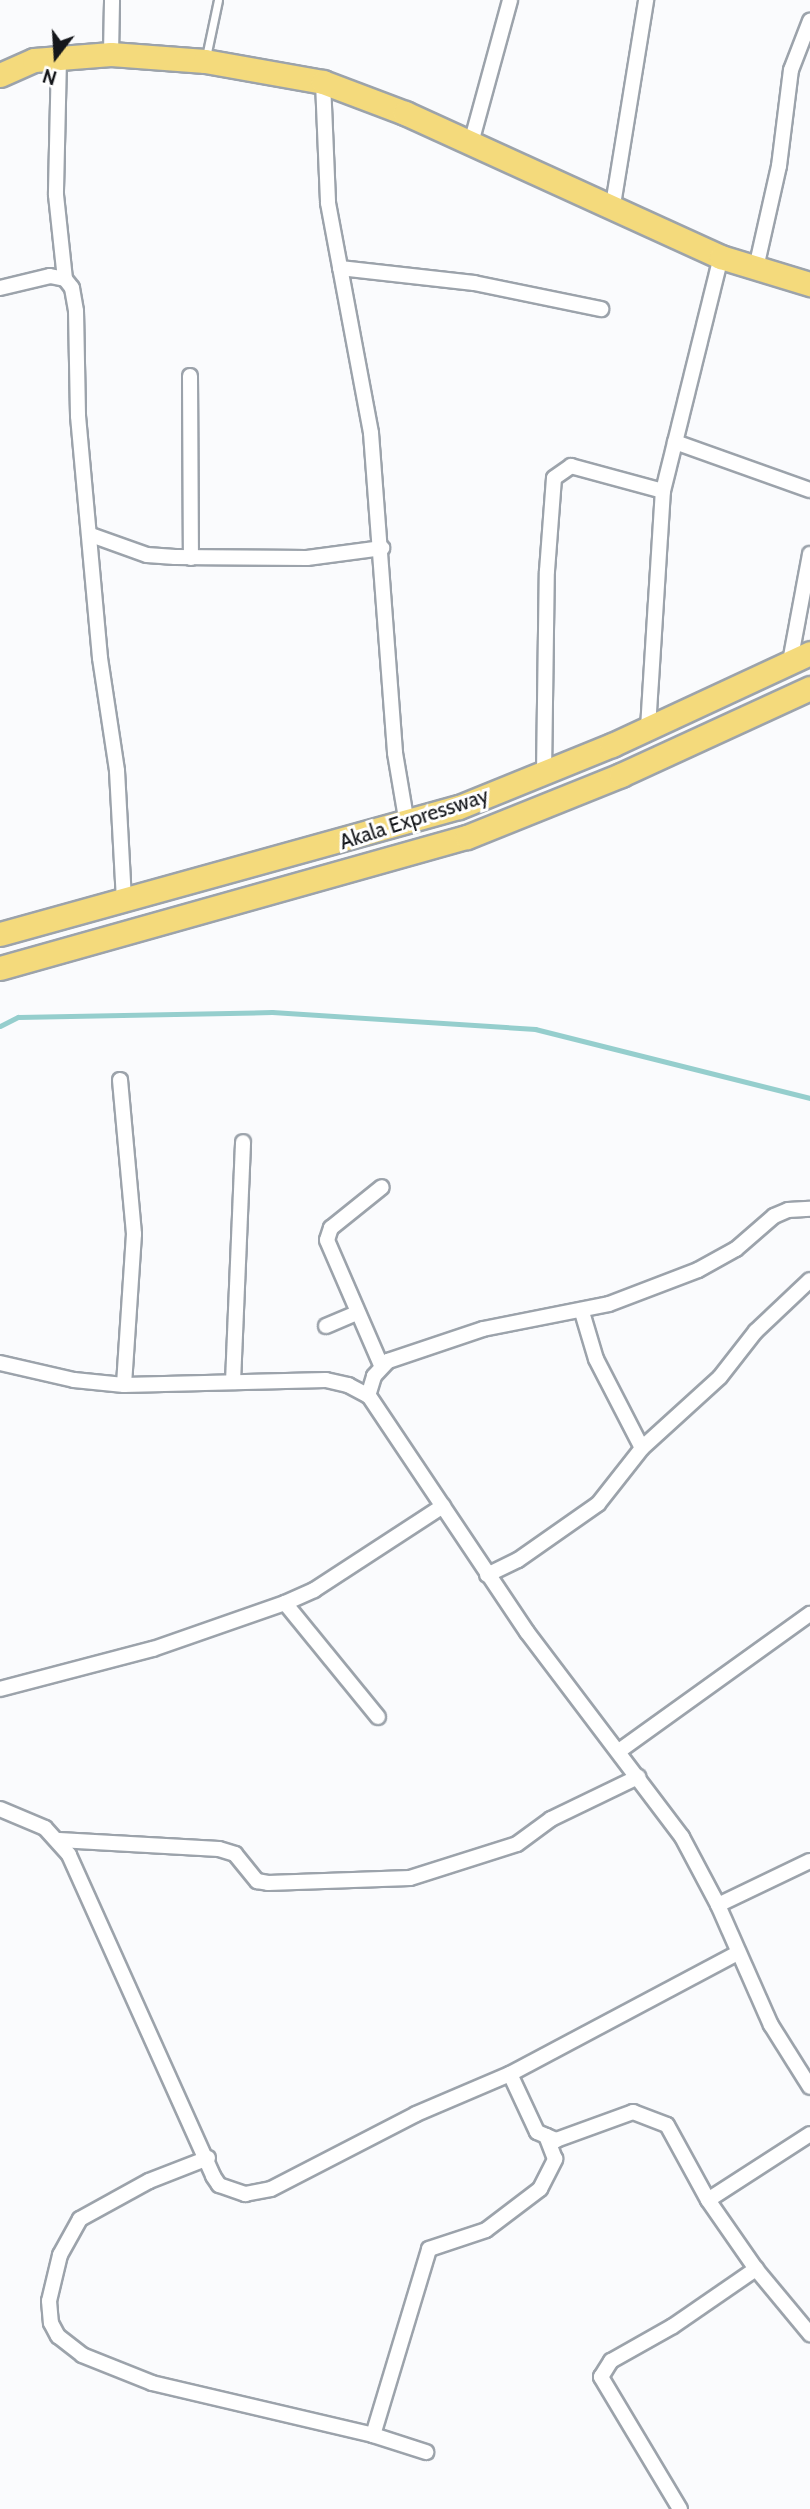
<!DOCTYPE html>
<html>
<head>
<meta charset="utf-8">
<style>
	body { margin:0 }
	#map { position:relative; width:810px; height:2509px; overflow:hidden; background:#fafbfd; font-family:Cabin,sans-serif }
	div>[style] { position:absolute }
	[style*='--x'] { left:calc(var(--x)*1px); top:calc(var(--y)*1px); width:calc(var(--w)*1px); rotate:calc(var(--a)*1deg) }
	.stream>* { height:5px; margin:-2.5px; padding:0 2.5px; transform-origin:2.5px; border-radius:2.5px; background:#95cecd }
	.roads { filter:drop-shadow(2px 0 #9ca3ab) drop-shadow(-2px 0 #9ca3ab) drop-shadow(0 2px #9ca3ab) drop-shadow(0 -2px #9ca3ab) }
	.service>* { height:7px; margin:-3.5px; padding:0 3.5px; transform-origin:3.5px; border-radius:3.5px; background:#fff }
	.minor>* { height:14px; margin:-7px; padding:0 7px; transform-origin:7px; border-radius:7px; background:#fff }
	.primary>* { height:23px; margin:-11.5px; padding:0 11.5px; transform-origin:11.5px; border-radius:11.5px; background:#f4da7c }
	span { translate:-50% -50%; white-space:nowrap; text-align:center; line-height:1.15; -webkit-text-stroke:6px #fff; paint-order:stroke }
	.street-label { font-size:21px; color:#15171b }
	.north { position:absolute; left:21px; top:21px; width:70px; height:70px; -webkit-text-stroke:5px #fff; paint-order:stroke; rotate:197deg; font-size:19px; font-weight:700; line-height:28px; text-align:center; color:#15171b }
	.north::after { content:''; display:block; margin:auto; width:24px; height:32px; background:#15171b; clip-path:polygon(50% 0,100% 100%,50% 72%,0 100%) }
</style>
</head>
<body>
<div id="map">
	<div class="stream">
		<div style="--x:0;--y:1026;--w:20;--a:-27"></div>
		<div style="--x:18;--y:1017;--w:254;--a:-1.1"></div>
		<div style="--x:272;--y:1012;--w:264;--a:3.7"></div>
		<div style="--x:535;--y:1029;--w:284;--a:14.1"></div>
	</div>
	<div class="roads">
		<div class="service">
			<div style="--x:206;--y:57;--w:58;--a:-78.1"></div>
		</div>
		<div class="minor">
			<div style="--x:111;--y:54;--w:54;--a:-88.9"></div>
			<div style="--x:59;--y:58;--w:137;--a:91.3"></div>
			<div style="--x:56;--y:195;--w:84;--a:83.9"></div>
			<div style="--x:65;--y:279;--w:11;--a:52"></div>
			<div style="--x:72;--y:288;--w:23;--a:80"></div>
			<div style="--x:76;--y:311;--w:105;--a:88.9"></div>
			<div style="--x:78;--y:416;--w:243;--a:84.8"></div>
			<div style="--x:100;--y:658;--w:114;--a:81.4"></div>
			<div style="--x:117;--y:771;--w:129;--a:86.9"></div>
			<div style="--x:323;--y:82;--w:121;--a:87.6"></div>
			<div style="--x:328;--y:203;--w:234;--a:79.4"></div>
			<div style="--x:371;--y:433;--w:321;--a:85.7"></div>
			<div style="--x:395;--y:753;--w:72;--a:80.4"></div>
			<div style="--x:471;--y:143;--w:148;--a:-74.7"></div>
			<div style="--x:612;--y:211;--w:214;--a:-80.8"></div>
			<div style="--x:340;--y:268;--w:135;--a:6.4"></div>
			<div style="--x:474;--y:283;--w:130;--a:11.6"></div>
			<div style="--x:756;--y:268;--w:105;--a:-77.3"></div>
			<div style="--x:779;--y:166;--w:97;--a:-82.9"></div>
			<div style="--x:791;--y:70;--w:53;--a:-68.8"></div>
			<div style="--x:0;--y:288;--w:51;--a:-13.5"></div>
			<div style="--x:50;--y:276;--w:15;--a:11"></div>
			<div style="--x:190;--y:376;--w:182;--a:89.7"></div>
			<div style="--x:675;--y:442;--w:143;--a:19.6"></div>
			<div style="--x:91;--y:535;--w:59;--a:19.7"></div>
			<div style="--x:147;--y:555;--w:28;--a:4"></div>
			<div style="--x:175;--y:557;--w:132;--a:0.4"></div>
			<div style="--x:307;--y:558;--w:76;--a:-7.6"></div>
			<div style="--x:790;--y:662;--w:110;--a:-79.5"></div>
			<div style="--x:648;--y:728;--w:237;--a:-86.4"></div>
			<div style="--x:663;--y:491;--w:241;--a:-76.1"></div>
			<div style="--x:544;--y:774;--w:203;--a:-89.2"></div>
			<div style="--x:547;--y:571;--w:93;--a:-85.7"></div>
			<div style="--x:554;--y:478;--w:21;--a:-35"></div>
			<div style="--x:571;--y:466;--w:95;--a:15.2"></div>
			<div style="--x:120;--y:1080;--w:155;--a:84.8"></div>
			<div style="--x:134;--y:1234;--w:151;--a:93.8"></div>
			<div style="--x:582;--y:1312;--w:49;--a:73.4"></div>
			<div style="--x:596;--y:1359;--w:100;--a:62.7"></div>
			<div style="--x:326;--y:1326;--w:33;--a:-23"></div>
			<div style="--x:0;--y:1363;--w:76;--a:12.9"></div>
			<div style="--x:74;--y:1380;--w:50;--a:5.7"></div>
			<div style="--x:124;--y:1385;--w:202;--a:-1.4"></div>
			<div style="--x:326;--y:1380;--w:23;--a:13"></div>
			<div style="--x:348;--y:1385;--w:24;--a:28"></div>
			<div style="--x:369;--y:1396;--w:284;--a:56.2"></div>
			<div style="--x:527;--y:1632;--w:257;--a:52.9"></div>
			<div style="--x:682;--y:1837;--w:77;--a:62.1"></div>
			<div style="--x:718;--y:1905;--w:131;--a:66.2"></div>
			<div style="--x:771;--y:2025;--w:73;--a:57.8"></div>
			<div style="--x:381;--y:1365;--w:136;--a:-113.4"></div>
			<div style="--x:327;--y:1240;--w:13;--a:-72"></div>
			<div style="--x:331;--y:1228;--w:65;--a:-38.8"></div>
			<div style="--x:233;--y:1382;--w:240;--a:-87.6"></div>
			<div style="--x:368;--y:1396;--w:21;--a:-73"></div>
			<div style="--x:374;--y:1376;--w:21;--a:-47"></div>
			<div style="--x:388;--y:1361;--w:100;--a:-18.6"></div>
			<div style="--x:483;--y:1329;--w:128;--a:-11.2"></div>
			<div style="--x:609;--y:1304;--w:95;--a:-20.9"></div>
			<div style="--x:698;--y:1270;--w:43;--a:-28.9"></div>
			<div style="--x:736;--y:1249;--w:50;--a:-41"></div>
			<div style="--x:774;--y:1216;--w:15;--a:-23"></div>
			<div style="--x:788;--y:1210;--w:22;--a:-3"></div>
			<div style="--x:487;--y:1575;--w:34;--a:-26"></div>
			<div style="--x:518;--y:1560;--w:98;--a:-35"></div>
			<div style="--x:598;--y:1504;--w:71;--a:-51.8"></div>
			<div style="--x:642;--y:1448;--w:105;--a:-42.3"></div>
			<div style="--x:720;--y:1377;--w:58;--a:-52"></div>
			<div style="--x:756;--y:1331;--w:74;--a:-43.4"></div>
			<div style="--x:285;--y:1603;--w:147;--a:50.8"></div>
			<div style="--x:0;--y:1689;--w:158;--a:-14.7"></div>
			<div style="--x:153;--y:1649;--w:140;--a:-19.2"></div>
			<div style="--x:285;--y:1603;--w:32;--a:-24"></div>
			<div style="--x:314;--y:1590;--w:154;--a:-33.1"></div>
			<div style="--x:619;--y:1751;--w:235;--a:-35.7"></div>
			<div style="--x:0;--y:1809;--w:49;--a:22.9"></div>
			<div style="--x:45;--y:1828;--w:36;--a:48"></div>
			<div style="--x:69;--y:1855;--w:352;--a:65.8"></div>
			<div style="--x:213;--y:2176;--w:11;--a:56"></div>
			<div style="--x:219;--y:2185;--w:28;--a:19"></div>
			<div style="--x:245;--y:2194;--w:26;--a:-11"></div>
			<div style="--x:271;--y:2189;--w:163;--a:-27.3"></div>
			<div style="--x:416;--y:2114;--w:102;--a:-23.1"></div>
			<div style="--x:510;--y:2074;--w:258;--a:-28"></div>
			<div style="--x:59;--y:1840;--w:160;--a:3.2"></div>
			<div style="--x:219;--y:1849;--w:17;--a:17"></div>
			<div style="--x:235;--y:1854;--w:35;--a:51"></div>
			<div style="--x:257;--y:1881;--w:11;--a:10"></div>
			<div style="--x:268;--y:1883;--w:142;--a:-2"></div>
			<div style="--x:410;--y:1878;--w:112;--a:-17.6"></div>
			<div style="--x:517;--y:1844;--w:42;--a:-36.3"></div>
			<div style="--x:551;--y:1819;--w:97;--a:-25.8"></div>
			<div style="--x:718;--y:1905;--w:102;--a:-25.6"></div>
			<div style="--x:510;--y:2074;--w:64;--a:65"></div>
			<div style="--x:537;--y:2132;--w:21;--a:23"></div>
			<div style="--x:556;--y:2140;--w:82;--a:-20"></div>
			<div style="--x:633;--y:2112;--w:36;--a:21"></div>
			<div style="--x:667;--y:2125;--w:85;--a:61.3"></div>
			<div style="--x:708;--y:2200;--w:84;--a:55.2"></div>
			<div style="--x:756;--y:2269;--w:85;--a:50.3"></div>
			<div style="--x:208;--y:2158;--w:63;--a:158.7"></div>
			<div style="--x:149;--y:2181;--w:79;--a:151.2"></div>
			<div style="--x:80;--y:2219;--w:41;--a:119.1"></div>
			<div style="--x:60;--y:2255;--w:47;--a:103.4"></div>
			<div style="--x:49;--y:2301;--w:22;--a:85"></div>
			<div style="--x:51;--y:2323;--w:15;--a:62"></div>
			<div style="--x:58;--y:2336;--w:31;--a:38"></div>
			<div style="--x:82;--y:2355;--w:75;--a:21.8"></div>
			<div style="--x:152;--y:2383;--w:227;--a:13.2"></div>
			<div style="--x:373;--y:2435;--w:56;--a:17.8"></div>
			<div style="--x:708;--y:2200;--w:121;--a:-32.9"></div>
			<div style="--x:373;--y:2435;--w:194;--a:-73.2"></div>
			<div style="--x:429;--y:2249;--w:60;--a:-18.4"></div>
			<div style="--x:486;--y:2230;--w:68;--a:-37.2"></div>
			<div style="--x:540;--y:2189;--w:34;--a:-63"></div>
			<div style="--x:555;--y:2159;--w:25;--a:-111"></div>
			<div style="--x:680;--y:2509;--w:154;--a:-120.9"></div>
			<div style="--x:601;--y:2377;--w:19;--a:-58"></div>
			<div style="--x:611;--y:2361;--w:71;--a:-29.4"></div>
			<div style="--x:673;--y:2326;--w:101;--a:-34.5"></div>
		</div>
		<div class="primary">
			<div style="--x:0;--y:75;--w:37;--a:-24"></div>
			<div style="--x:34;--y:60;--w:77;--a:-4.5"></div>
			<div style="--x:111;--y:54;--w:94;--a:4.3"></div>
			<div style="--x:205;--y:61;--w:120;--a:10.1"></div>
			<div style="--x:323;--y:82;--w:88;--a:20.7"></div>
			<div style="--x:405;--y:113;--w:347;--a:24.5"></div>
			<div style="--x:721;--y:257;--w:93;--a:16.9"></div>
			<div style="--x:0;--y:934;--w:476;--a:-15.5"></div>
			<div style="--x:459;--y:807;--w:165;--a:-22.1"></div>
			<div style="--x:612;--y:745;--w:218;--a:-24.9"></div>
			<div style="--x:0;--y:968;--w:485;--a:-15.7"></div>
			<div style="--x:467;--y:837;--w:166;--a:-21.9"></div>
			<div style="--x:621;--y:775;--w:208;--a:-24.7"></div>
		</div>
	</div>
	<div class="street-label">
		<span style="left:414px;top:819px;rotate:-18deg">Akala Expressway</span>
	</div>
	<div class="north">N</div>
</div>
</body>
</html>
